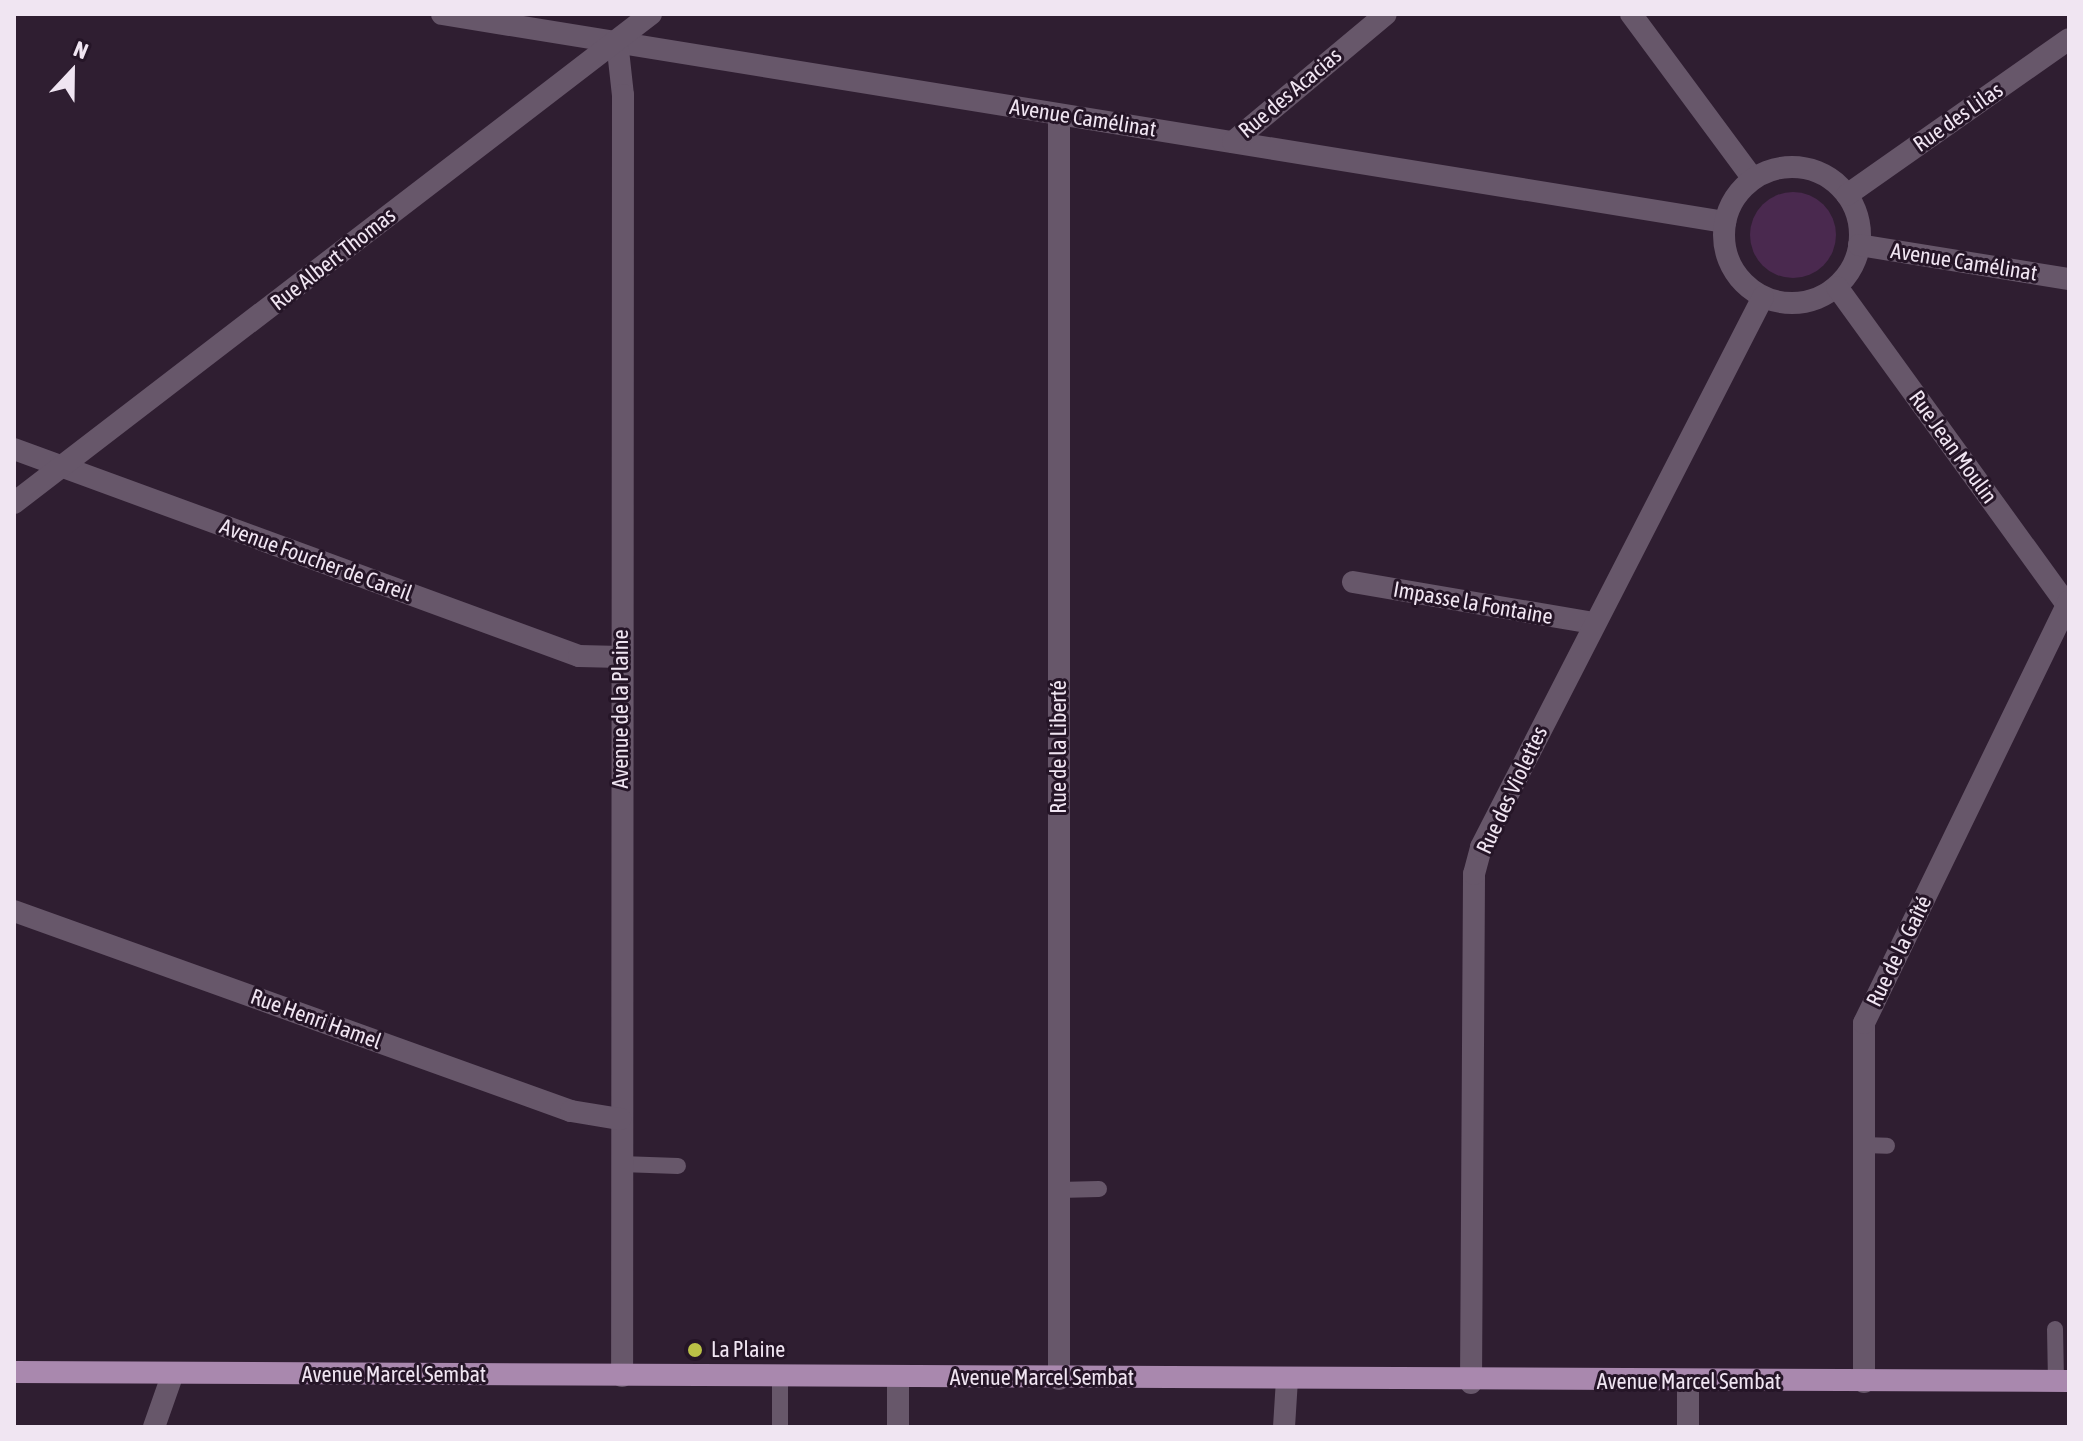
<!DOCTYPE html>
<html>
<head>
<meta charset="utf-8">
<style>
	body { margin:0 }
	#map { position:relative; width:2083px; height:1441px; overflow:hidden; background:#2f1e31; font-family:"Asap Condensed",sans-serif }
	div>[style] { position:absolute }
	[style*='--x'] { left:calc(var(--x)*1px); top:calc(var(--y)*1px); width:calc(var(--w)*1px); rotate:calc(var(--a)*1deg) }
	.green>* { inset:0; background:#4a294f }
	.round { border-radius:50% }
	.service>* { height:16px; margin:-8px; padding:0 8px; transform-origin:8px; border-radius:8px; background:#67576a }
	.minor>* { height:22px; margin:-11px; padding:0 11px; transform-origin:11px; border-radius:11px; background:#67576a }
	.minor>.ring { margin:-11px; padding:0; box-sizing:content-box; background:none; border:22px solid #67576a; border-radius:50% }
	.primary>* { height:22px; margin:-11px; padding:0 11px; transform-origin:11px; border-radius:11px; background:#a988ae }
	.dots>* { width:22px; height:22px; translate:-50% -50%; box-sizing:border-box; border:4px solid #251527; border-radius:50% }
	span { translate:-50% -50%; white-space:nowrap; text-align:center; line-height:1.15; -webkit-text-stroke:6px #251527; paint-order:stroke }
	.street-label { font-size:22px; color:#f0e5f2 }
	.poi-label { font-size:22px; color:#f0e5f2 }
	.left { translate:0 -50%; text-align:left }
	.frame { position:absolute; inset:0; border:16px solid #f0e5f2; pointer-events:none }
	.north { position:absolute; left:32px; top:32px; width:80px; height:80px; -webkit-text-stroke:6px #251527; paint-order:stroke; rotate:22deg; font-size:22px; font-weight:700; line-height:32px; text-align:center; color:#f0e5f2 }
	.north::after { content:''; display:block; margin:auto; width:28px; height:36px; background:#f0e5f2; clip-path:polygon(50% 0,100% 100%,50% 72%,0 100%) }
</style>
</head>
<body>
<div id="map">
	<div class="green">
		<div class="round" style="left:1750px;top:192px;width:86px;height:86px"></div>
	</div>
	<div class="service">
		<div style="--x:1864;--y:1145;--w:23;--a:2"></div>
		<div style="--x:621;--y:1164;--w:57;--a:2"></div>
		<div style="--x:1059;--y:1190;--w:40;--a:-1.4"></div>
		<div style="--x:2055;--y:1329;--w:52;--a:88.9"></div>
		<div style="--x:780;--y:1376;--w:51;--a:90"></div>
	</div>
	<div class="minor">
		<div style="--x:442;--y:14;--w:1300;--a:9.21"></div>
		<div style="--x:1631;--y:14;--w:205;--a:53.5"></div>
		<div style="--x:617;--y:41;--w:54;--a:83.7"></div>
		<div style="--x:623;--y:95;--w:1281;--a:90.04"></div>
		<div style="--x:1233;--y:142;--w:199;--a:-39.9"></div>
		<div class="ring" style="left:1724px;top:167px;width:114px;height:114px"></div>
		<div style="--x:1847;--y:195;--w:271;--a:-35.1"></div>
		<div style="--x:1859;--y:245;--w:213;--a:9.2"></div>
		<div style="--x:1837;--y:287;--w:395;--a:54.1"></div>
		<div style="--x:14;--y:449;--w:602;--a:20.12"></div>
		<div style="--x:579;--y:656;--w:42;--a:1.4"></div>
		<div style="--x:14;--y:503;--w:803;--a:-37.51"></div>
		<div style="--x:1353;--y:582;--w:243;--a:9.7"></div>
		<div style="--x:14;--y:911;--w:592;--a:19.75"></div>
		<div style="--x:571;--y:1111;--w:50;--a:9.3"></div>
		<div style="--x:1059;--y:1379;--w:1264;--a:-90"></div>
		<div style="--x:1688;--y:1382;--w:45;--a:90"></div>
		<div style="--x:1864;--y:1382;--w:359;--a:-90"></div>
		<div style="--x:1864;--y:1023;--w:469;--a:-64.1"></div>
		<div style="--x:1471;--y:1383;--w:509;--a:-89.66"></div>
		<div style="--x:1474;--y:874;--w:28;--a:-75"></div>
		<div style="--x:1481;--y:847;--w:618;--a:-62.85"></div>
		<div style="--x:154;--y:1427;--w:57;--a:-70.6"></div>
		<div style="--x:898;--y:1427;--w:50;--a:-90"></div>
		<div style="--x:1284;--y:1427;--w:48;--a:-86.4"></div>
	</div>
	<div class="primary">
		<div style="--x:14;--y:1372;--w:2055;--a:0.25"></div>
	</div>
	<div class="dots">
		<div style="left:695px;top:1350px;background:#bac046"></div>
	</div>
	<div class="street-label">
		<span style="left:1290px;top:93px;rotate:-40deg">Rue des Acacias</span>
		<span style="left:1958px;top:117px;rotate:-35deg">Rue des Lilas</span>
		<span style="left:1083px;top:118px;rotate:9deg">Avenue Camélinat</span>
		<span style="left:333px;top:259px;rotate:-38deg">Rue Albert Thomas</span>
		<span style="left:1964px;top:262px;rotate:9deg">Avenue Camélinat</span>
		<span style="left:1953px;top:447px;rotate:54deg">Rue Jean Moulin</span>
		<span style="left:316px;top:560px;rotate:20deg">Avenue Foucher de Careil</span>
		<span style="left:1473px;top:603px;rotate:10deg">Impasse la Fontaine</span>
		<span style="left:621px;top:709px;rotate:-90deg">Avenue de la Plaine</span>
		<span style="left:1059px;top:747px;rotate:-90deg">Rue de la Liberté</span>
		<span style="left:1512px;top:790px;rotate:-65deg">Rue des Violettes</span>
		<span style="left:1899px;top:951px;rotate:-64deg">Rue de la Gaîté</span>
		<span style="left:316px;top:1019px;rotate:20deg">Rue Henri Hamel</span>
		<span style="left:394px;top:1375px">Avenue Marcel Sembat</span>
		<span style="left:1042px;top:1378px">Avenue Marcel Sembat</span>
		<span style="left:1689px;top:1382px">Avenue Marcel Sembat</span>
	</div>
	<div class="poi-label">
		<span class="left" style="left:711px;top:1350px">La Plaine</span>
	</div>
	<div class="frame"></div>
	<div class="north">N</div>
</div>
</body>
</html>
